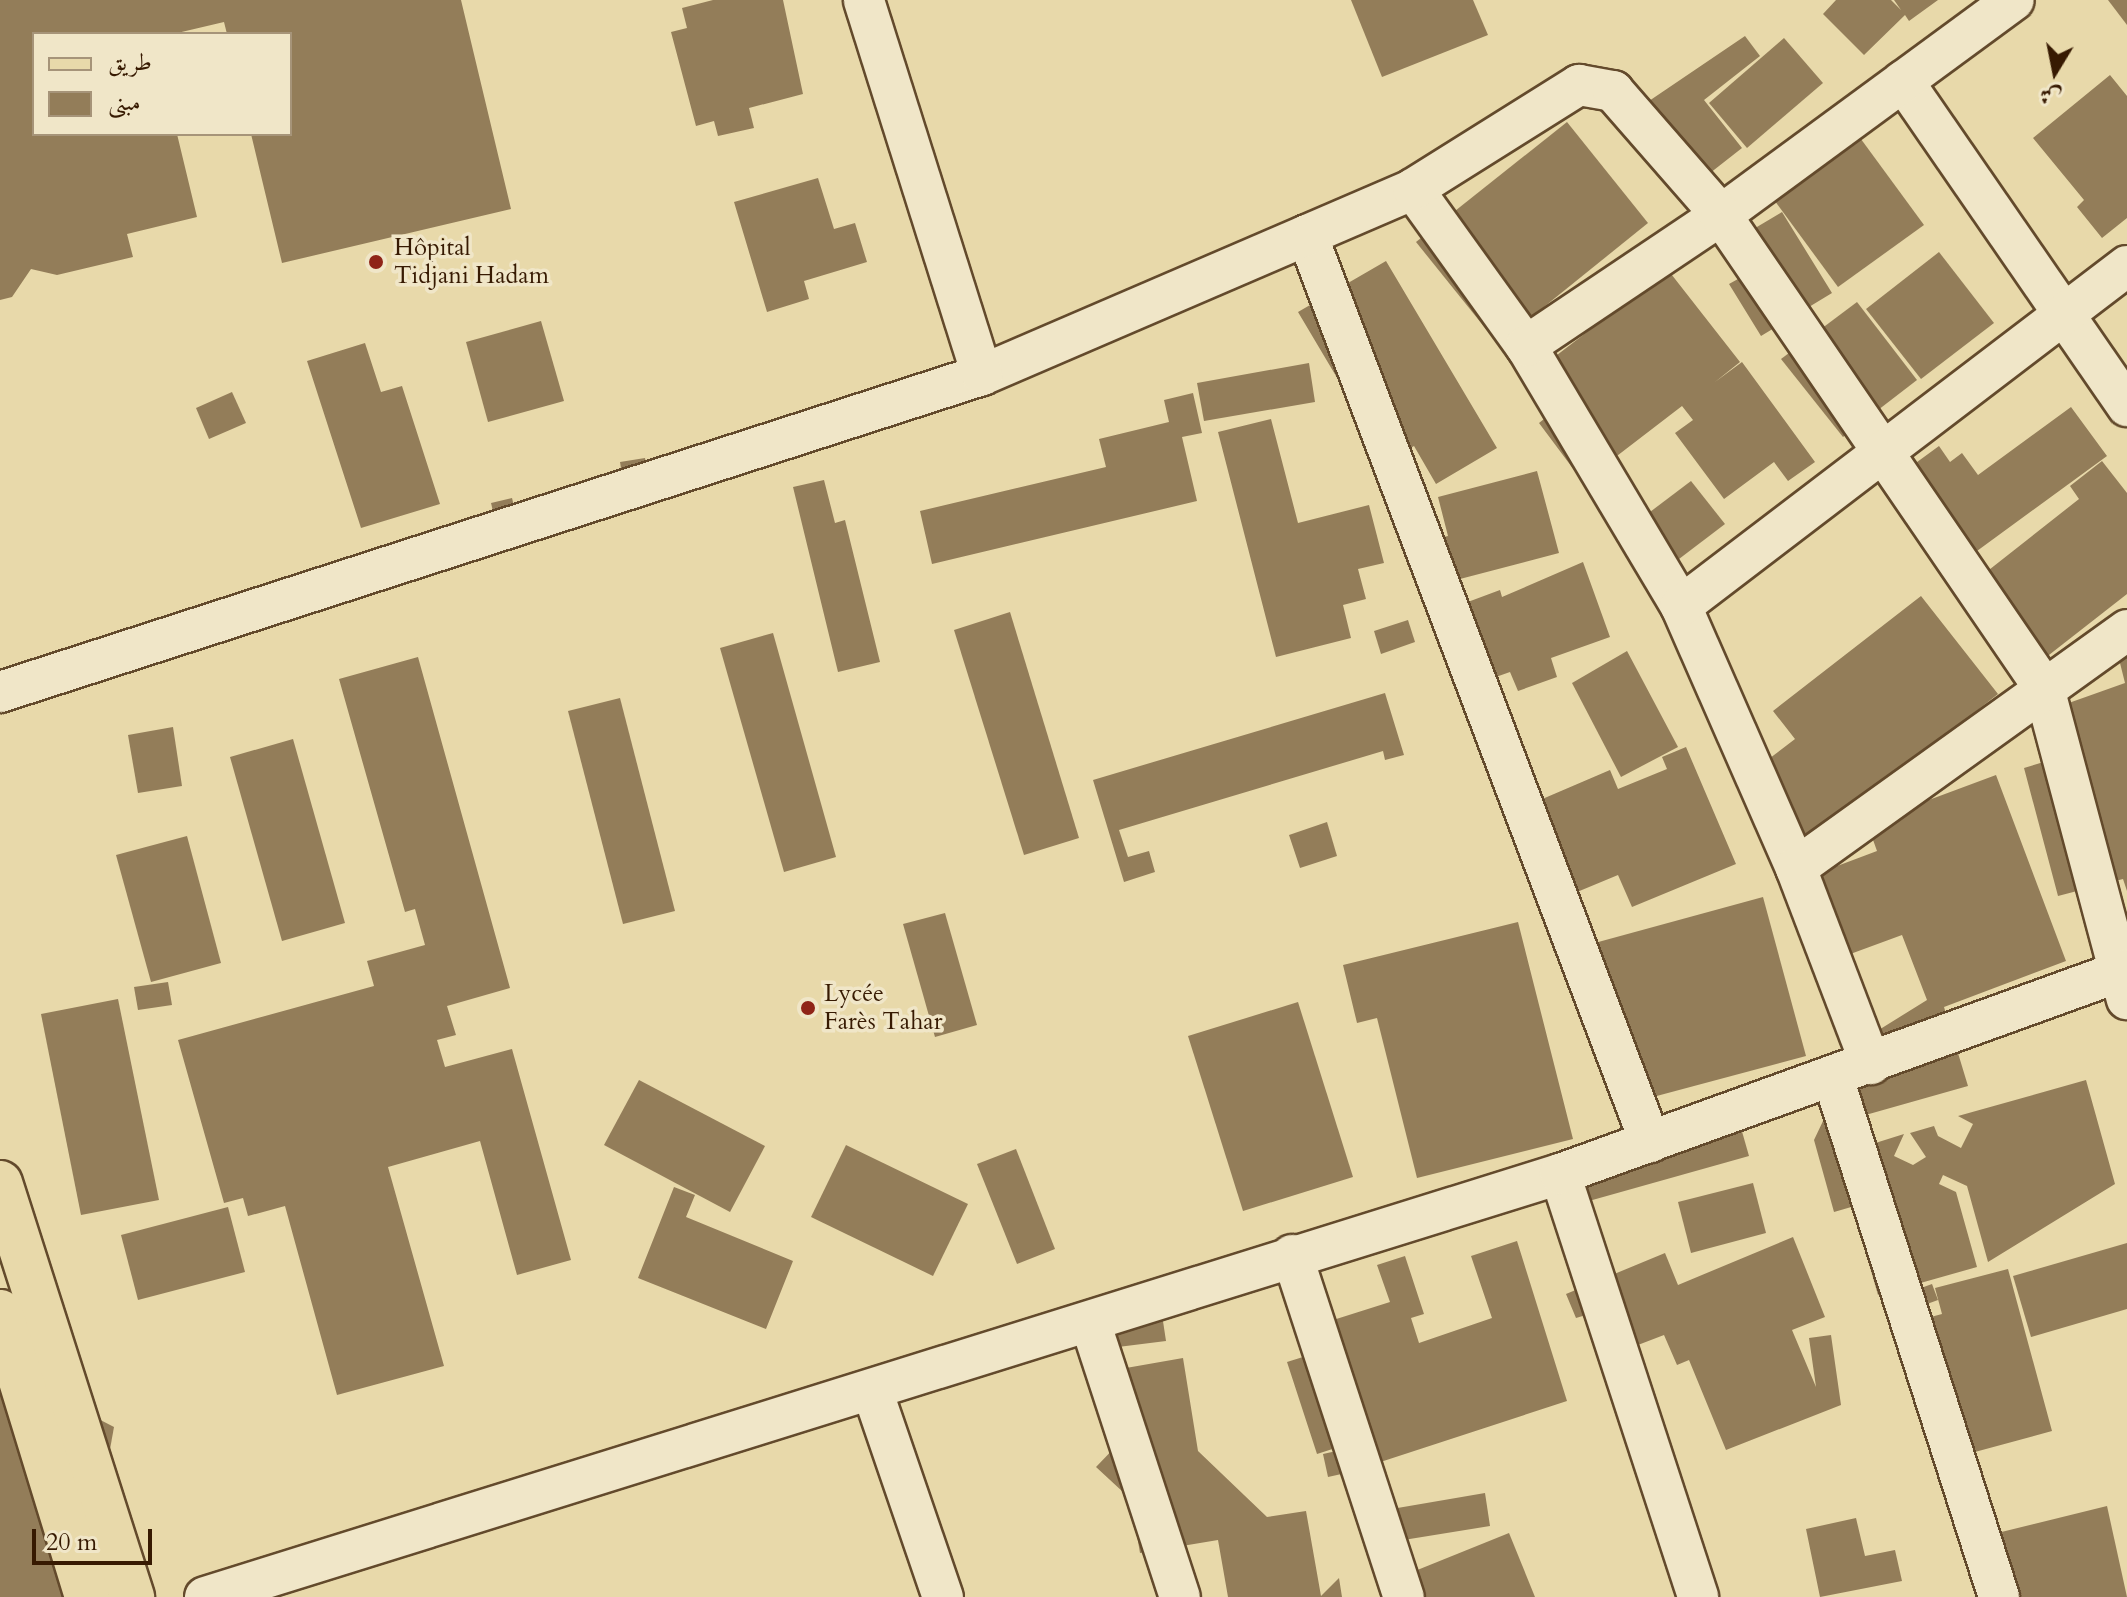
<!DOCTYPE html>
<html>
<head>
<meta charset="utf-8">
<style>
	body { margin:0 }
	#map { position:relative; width:2127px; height:1597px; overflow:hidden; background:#e8d9aa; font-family:Cardo,Amiri,serif }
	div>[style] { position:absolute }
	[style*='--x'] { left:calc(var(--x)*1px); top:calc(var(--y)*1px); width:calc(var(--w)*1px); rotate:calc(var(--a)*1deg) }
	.building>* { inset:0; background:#937d59 }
	.roads { filter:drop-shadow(2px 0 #634a2c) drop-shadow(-2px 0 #634a2c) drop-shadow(0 2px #634a2c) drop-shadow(0 -2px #634a2c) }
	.minor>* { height:40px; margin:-20px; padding:0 20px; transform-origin:20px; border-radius:20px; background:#f0e6c8 }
	.primary>* { height:44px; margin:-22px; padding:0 22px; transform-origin:22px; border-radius:22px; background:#e8d9aa }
	.dots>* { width:22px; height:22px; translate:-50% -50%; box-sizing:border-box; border:4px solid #f0e6c8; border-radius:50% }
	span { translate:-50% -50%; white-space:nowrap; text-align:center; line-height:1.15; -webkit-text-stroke:7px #f0e6c8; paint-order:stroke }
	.poi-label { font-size:24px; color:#371a02 }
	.left { translate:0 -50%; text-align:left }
	.legend { position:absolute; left:32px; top:32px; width:260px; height:104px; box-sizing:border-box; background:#f0e6c8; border:2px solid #a69479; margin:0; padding:10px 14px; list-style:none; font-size:24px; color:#371a02 }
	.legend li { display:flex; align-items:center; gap:16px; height:40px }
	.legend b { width:40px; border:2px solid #a69479 }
	.north { position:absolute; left:2015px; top:32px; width:80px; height:80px; -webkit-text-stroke:6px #f0e6c8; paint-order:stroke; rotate:190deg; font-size:22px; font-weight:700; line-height:32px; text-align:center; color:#371a02 }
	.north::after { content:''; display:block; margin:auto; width:28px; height:36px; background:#371a02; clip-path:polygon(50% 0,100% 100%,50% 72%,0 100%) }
	.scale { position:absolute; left:32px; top:1529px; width:120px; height:36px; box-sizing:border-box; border:4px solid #371a02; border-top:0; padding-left:10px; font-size:24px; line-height:28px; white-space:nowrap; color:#371a02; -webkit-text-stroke:6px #f0e6c8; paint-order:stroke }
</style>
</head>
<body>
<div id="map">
	<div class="building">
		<div style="clip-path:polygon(0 0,461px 0,511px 209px,282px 263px,251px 134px,290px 134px,290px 34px,227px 34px,224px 22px,173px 34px,34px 34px,34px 134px,177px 134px,197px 217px,127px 234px,133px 257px,57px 275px,31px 269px,12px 297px,0 300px)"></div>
		<div style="clip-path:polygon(713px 0,783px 0,803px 94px,749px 108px,754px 128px,718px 136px,714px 121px,696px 126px,671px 32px,687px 28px,682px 8px)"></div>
		<div style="clip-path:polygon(1351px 0,1473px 0,1488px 35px,1382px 77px)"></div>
		<div style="clip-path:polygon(1836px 0,1891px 0,1901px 10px,1894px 0,1938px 0,1909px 21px,1905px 15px,1864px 55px,1823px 14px)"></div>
		<div style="clip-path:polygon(2108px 0,2127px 0,2127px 25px)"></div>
		<div style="clip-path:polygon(1745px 36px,1760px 56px,1704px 100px,1742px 148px,1682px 195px,1618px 122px)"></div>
		<div style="clip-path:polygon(1784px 38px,1823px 83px,1747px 148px,1709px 103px)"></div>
		<div style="clip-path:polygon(2110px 75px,2127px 96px,2127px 218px,2102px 238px,2077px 207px,2084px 200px,2033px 138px)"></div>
		<div style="clip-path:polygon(1847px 120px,1924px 225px,1838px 287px,1761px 182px)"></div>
		<div style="clip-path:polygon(1567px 122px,1648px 223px,1498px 344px,1416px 242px)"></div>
		<div style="clip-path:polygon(818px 178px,834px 229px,855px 223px,867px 262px,804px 281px,809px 299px,767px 312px,734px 202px)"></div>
		<div style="clip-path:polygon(1782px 212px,1832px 293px,1761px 336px,1729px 284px,1738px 279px,1720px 249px)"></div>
		<div style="clip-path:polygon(1939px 252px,1994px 323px,1921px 379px,1866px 309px)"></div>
		<div style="clip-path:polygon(1386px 261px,1497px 448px,1436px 484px,1414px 446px,1387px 462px,1298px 312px)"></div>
		<div style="clip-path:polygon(1668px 270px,1740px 362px,1715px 382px,1742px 362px,1815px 462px,1788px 481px,1774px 462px,1724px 499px,1675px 433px,1693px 420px,1682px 406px,1583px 482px,1539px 423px,1554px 411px,1527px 378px)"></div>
		<div style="clip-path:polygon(1857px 302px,1917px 380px,1843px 437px,1781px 359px)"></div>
		<div style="clip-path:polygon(541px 321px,564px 401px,488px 422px,466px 342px)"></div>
		<div style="clip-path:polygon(365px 343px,381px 392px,402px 386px,440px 504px,361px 528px,307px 361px)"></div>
		<div style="clip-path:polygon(1309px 363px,1315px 402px,1204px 421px,1197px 383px)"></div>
		<div style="clip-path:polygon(232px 392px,246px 423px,209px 439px,196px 408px)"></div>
		<div style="clip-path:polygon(1193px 393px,1202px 433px,1182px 437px,1197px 501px,932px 564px,920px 511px,1106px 467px,1099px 439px,1169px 422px,1164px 400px)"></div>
		<div style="clip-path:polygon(2071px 407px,2107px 456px,1951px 570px,1887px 484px,1939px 446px,1950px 462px,1962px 453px,1978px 475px)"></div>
		<div style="clip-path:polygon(1271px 419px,1298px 523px,1369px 505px,1384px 563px,1358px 569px,1366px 599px,1343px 605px,1351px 638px,1276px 657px,1218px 432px)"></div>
		<div style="clip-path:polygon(645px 458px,650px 489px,625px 493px,620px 462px)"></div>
		<div style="clip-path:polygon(2102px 461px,2127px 493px,2127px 594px,2031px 669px,1966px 588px,2079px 499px,2070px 486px)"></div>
		<div style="clip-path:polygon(1537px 471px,1559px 553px,1437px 585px,1426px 541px,1448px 536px,1438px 497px)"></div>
		<div style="clip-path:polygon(824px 480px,835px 523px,845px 520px,880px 662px,838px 672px,793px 487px)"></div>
		<div style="clip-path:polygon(1691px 481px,1725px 524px,1679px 559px,1646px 515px)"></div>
		<div style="clip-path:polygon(512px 498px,520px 531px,499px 536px,491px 503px)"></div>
		<div style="clip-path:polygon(1583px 562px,1610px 637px,1551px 658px,1557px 677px,1518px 691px,1510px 672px,1476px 684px,1449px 609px,1500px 590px,1502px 597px)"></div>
		<div style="clip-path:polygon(1921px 596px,1998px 694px,1805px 845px,1749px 774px,1795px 739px,1773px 711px)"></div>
		<div style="clip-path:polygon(1010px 612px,1079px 838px,1024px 855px,954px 630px)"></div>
		<div style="clip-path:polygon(1408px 620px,1415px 642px,1381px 654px,1374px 631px)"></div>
		<div style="clip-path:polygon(773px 633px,836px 857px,784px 872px,720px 648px)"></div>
		<div style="clip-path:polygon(1627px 651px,1678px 747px,1621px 777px,1572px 683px)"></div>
		<div style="clip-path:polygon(2127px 652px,2127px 891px,2123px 879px,2058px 896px,2024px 768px,2047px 761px,2035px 715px,2125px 683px,2118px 655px)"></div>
		<div style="clip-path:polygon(418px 657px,510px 988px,447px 1006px,456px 1035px,437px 1040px,445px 1067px,512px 1049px,571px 1260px,517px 1275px,480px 1141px,388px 1167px,444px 1366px,337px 1395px,285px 1206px,248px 1216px,243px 1198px,224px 1203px,178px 1040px,374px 986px,367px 961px,425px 945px,415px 909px,405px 912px,339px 679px)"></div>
		<div style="clip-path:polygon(1385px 693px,1404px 755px,1385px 760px,1383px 751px,1119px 830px,1128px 857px,1149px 851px,1155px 872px,1124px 882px,1093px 780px)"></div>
		<div style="clip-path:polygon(620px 698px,675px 911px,623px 924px,568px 711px)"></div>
		<div style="clip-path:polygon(173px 727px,182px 786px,138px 793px,128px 735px)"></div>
		<div style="clip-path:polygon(293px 739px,345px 923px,282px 941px,230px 757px)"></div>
		<div style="clip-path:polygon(1686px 747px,1736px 864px,1632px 907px,1618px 875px,1565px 897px,1526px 806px,1610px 770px,1618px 789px,1667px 769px,1662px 757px)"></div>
		<div style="clip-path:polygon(1996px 775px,2066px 961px,1944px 1007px,1968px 1086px,1862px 1116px,1869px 1145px,1904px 1134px,1894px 1156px,1913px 1165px,1926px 1157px,1910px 1133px,1934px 1126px,1938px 1136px,1961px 1148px,1973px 1124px,1958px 1116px,2086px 1080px,2115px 1184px,1988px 1262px,1967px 1186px,1943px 1175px,1939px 1184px,1956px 1192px,1977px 1267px,1878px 1295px,1859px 1229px,1872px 1201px,1834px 1212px,1814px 1140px,1861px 1041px,1927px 1000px,1902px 935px,1815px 967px,1784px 886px,1877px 851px,1867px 823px)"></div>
		<div style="clip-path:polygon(1327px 822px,1337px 856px,1300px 868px,1289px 835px)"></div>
		<div style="clip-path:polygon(187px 836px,221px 963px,151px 982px,116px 855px)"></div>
		<div style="clip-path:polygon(1763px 897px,1806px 1056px,1623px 1105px,1580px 947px)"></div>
		<div style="clip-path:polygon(945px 913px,977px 1025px,935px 1037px,903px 924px)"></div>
		<div style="clip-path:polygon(1518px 922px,1573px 1139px,1417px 1178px,1377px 1018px,1357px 1023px,1343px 965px)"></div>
		<div style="clip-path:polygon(168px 982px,172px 1005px,138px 1010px,134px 987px)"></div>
		<div style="clip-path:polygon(118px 999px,159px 1200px,81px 1215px,41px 1014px)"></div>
		<div style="clip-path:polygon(1298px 1002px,1353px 1177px,1243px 1211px,1188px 1036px)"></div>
		<div style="clip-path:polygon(639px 1080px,765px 1146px,730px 1212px,604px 1145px)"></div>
		<div style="clip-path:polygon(1739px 1121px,1749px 1156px,1564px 1208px,1554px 1172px)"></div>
		<div style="clip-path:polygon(846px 1145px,968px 1204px,933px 1276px,811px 1217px)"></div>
		<div style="clip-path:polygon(1016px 1149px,1055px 1249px,1017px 1264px,977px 1164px)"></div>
		<div style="clip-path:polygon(1753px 1183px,1766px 1233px,1691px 1253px,1678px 1202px)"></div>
		<div style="clip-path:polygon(674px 1187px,695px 1195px,686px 1217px,793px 1261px,766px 1329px,638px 1278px)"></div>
		<div style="clip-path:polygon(228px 1207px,245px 1272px,138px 1300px,121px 1235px)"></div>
		<div style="clip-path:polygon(1793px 1237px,1825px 1317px,1792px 1330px,1816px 1387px,1809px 1338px,1831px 1335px,1841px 1405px,1726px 1450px,1689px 1360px,1677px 1365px,1664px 1335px,1604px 1358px,1586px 1315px,1576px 1318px,1566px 1294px,1665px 1253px,1678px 1285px)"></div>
		<div style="clip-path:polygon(1517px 1241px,1567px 1401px,1359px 1469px,1351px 1443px,1317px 1454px,1287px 1362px,1338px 1346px,1330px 1321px,1390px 1302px,1377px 1265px,1405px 1256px,1424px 1314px,1411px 1318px,1419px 1343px,1492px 1318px,1471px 1256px)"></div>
		<div style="clip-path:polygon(2127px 1243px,2127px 1309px,2031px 1337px,2013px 1276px)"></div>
		<div style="clip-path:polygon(2008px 1269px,2052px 1431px,1949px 1459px,1897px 1326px,1942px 1314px,1935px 1288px)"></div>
		<div style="clip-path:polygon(1932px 1284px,1938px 1300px,1905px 1312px,1899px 1296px)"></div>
		<div style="clip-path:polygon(1161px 1308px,1166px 1341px,1110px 1348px,1105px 1315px)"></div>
		<div style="clip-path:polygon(1183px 1358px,1198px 1451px,1267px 1517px,1306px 1511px,1321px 1596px,1339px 1578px,1342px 1597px,1228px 1597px,1218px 1540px,1140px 1553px,1133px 1512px,1157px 1487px,1123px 1492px,1096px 1467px,1122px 1440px,1126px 1368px)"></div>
		<div style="clip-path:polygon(0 1368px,114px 1427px,103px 1488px,63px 1597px,0 1597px)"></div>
		<div style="clip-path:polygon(1350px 1448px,1355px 1471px,1328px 1477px,1323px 1454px)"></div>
		<div style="clip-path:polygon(1485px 1493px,1490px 1526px,1385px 1543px,1380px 1511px)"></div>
		<div style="clip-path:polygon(2107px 1506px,2127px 1597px,1982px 1597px,1969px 1540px)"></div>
		<div style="clip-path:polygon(1856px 1518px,1865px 1556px,1895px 1550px,1902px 1581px,1820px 1597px,1806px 1529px)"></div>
		<div style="clip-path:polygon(1509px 1533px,1535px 1597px,1408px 1597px,1400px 1577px)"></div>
	</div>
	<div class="roads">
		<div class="minor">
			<div style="--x:1903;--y:81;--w:395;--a:55.4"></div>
			<div style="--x:1413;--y:189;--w:193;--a:54.3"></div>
			<div style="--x:1526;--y:346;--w:303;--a:59.2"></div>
			<div style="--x:1681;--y:606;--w:286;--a:66.3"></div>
			<div style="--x:1796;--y:868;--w:210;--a:69.1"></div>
			<div style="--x:1307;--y:235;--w:970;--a:69.28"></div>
			<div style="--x:1526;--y:346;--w:235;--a:-33.9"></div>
			<div style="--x:1721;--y:215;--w:363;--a:-36.3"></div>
			<div style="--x:982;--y:375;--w:469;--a:-23.3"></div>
			<div style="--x:1413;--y:189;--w:196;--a:-32.1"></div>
			<div style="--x:1579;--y:85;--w:35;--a:10"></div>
			<div style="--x:1613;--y:91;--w:164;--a:48.9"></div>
			<div style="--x:1721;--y:215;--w:573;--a:55.67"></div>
			<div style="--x:2044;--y:688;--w:322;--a:75.1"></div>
			<div style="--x:1681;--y:606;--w:561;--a:-37.32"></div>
			<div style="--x:0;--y:692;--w:1032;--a:-17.89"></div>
			<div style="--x:982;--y:375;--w:393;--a:-107.5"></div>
			<div style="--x:1796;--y:868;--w:408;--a:-35.7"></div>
			<div style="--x:1833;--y:1078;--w:545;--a:72.26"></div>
			<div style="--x:1560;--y:1174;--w:445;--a:71.9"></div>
			<div style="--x:1292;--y:1255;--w:360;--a:71.9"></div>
			<div style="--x:1091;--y:1325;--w:286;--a:71.9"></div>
			<div style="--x:872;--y:1390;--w:219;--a:71.1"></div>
			<div style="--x:205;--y:1597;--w:1419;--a:-17.34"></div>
			<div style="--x:1560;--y:1174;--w:603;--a:-19.88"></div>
		</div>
		<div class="primary">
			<div style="--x:0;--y:1183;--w:435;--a:72.3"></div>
			<div style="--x:0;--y:1312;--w:298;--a:73"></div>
		</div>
	</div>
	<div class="dots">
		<div style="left:376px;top:262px;background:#8f2418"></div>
		<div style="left:808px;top:1008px;background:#8f2418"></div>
	</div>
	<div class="poi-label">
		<span class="left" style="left:394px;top:262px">Hôpital<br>Tidjani Hadam</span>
		<span class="left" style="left:824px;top:1008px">Lycée<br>Farès Tahar</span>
	</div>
	<ul class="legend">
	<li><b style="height:10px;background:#e8d9aa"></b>طريق</li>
	<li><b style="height:22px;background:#937d59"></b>مبنى</li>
	</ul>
	<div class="north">ش</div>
	<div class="scale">20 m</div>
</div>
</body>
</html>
